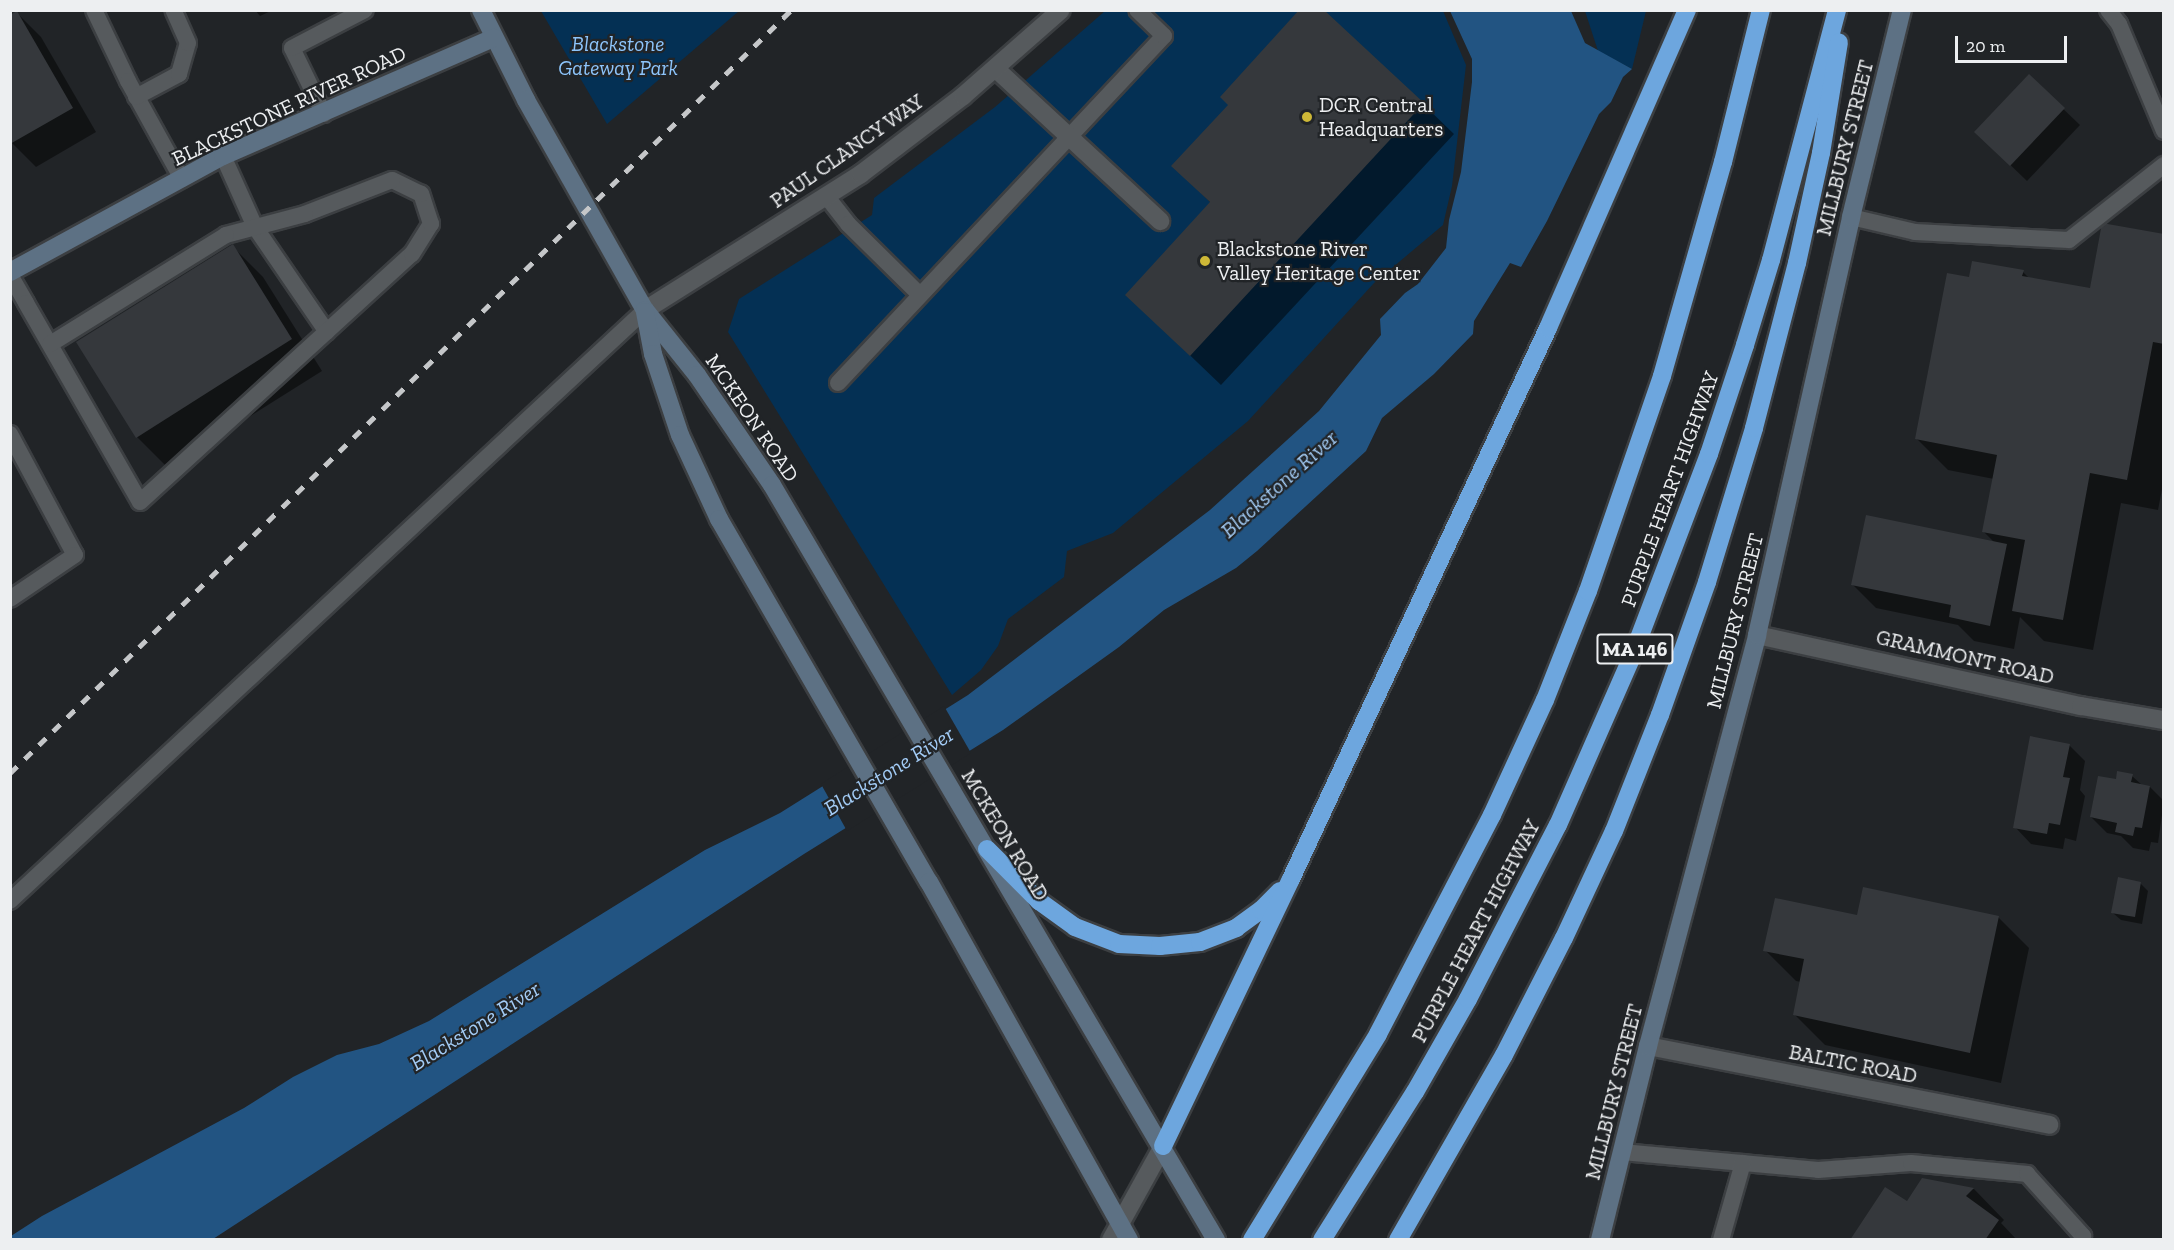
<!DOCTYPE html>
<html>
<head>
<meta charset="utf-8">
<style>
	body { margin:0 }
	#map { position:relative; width:2174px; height:1250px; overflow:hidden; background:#212427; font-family:"Zilla Slab",serif }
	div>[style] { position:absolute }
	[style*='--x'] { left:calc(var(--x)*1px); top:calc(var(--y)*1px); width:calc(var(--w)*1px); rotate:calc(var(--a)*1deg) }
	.green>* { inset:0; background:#043054 }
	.water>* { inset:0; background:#225482 }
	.pier>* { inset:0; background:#212427 }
	.shadow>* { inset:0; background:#0007 }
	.building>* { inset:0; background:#35383c }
	.roads { filter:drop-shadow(2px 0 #3c3f42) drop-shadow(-2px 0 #3c3f42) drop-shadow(0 2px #3c3f42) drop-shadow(0 -2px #3c3f42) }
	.service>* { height:16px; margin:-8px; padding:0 8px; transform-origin:8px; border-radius:8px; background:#565a5d }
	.pedestrian>* { height:18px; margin:-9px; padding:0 9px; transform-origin:9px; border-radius:9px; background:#565a5d }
	.minor>* { height:18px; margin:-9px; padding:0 9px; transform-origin:9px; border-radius:9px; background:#565a5d }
	.tertiary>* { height:18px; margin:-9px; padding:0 9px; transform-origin:9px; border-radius:9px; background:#565a5d }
	.secondary>* { height:18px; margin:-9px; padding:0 9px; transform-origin:9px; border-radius:9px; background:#5d7184 }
	.motorway>* { height:18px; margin:-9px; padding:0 9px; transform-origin:9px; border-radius:9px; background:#6da6de }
	.rail>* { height:4.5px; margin-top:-2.25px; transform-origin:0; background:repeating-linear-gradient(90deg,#c5c7c9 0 10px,transparent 0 20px) }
	.dots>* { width:16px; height:16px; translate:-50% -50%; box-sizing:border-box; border:3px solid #212427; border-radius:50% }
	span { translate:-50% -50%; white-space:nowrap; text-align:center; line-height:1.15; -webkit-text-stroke:4.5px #212427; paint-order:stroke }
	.shield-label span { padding:2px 4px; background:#212427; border:2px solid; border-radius:4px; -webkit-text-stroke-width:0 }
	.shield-label { font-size:20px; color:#edeff1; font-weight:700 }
	.park-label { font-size:21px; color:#8dc5fc; font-style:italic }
	.poi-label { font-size:21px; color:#edeff1 }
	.left { translate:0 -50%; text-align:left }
	.street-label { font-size:21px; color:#edeff1 }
	.water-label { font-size:22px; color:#a2cbf5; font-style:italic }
	.frame { position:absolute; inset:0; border:12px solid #edeff1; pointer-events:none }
	.scale { position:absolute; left:1955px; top:36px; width:112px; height:27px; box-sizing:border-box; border:3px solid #edeff1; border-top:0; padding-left:8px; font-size:18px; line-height:21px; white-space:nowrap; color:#edeff1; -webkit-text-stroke:4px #212427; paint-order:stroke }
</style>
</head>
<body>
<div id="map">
	<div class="green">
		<div style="clip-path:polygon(541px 11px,739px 11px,607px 124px)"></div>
		<div style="clip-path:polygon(1105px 11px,1443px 11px,1466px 65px,1452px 186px,1443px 225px,1374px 283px,1248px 421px,1113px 533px,1067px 551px,1064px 577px,1008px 619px,998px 646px,981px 670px,952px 695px,728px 332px,739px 299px,872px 215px,874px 198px,995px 107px)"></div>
		<div style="clip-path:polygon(1585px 11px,1646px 11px,1632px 69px,1598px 51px)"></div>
	</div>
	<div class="water">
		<div style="clip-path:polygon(1450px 11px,1571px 11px,1585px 43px,1632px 69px,1623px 77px,1611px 102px,1599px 114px,1547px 221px,1521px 267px,1510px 263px,1474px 321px,1473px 334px,1434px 374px,1382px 418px,1366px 451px,1257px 551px,1236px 568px,1164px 610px,1119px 647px,1003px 730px,804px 854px,213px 1239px,11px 1240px,11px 1236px,42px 1216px,244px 1108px,293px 1077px,337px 1055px,379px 1044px,429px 1021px,705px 850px,780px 813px,968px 695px,1210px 510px,1319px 411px,1381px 335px,1380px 319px,1405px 293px,1418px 284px,1446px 248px,1449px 220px,1461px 172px,1472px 82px,1472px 59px)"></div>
	</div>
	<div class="pier">
		<div style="clip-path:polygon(944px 706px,971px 753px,847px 831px,821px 784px)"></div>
	</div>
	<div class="shadow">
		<div style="clip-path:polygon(255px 10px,273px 10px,260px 16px)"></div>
		<div style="clip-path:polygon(17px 13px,41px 37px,96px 132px,36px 167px,10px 141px)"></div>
		<div style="clip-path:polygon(2029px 76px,2080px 125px,2027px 181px,1976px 132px)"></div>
		<div style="clip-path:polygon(1423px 104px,1454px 134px,1221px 385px,1127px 295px,1211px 203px,1173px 166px,1230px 105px)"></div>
		<div style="clip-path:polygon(2164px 236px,2164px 479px,2158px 510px,2121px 503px,2093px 650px,2044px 641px,2020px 617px,2014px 649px,1974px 641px,1958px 625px,1876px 608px,1852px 584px,1996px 544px,1984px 532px,1994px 479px,1948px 470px,1917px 439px,1970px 279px,2023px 272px,2030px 279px,2091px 290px)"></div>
		<div style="clip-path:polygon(232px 246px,263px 277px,322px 371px,168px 468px,137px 437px)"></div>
		<div style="clip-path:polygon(2069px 745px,2085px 761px,2080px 790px,2085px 796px,2076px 841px,2065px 838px,2063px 849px,2031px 844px,2015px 827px)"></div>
		<div style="clip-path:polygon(2132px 776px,2142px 785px,2150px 787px,2164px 801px,2158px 843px,2151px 842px,2149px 851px,2133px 848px,2121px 836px,2107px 833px,2091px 817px,2117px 781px)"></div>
		<div style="clip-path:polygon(2140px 883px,2148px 891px,2142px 924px,2121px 920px,2113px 913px)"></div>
		<div style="clip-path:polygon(1858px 917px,1998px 917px,2029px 948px,2001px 1083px,1825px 1045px,1794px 1014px,1801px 982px,1796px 981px,1765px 950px)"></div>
		<div style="clip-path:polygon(1923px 1180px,1974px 1189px,2004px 1220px,2001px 1223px,2017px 1240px,1852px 1240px,1907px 1203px)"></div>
	</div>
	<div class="building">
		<div style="clip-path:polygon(1299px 10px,1324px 10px,1424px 103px,1190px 356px,1125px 295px,1210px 202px,1171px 166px,1228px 105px,1220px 97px)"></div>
		<div style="clip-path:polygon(17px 11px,73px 108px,10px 144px,10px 15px)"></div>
		<div style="clip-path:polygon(2029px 74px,2065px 108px,2010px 166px,1974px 132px)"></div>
		<div style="clip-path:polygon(2102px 223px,2164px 234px,2164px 344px,2153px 342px,2127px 480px,2090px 473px,2063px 620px,2012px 611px,2025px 540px,1982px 532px,1997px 455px,1915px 439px,1947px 273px,1969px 277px,1972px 261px,2024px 270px,2022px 276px,2090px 288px)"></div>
		<div style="clip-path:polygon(233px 244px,292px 339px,136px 438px,76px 342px)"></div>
		<div style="clip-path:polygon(1866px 515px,2007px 544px,1990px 626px,1949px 617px,1951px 605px,1851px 585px)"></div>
		<div style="clip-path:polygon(2030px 736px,2070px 744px,2063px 777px,2070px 778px,2060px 825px,2049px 823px,2047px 834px,2013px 828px)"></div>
		<div style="clip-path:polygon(2117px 771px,2133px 774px,2131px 782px,2150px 786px,2142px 828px,2135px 827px,2133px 836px,2115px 832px,2117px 823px,2090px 817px,2098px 776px,2116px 779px)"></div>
		<div style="clip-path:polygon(2118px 877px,2141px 882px,2135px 917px,2111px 913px)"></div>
		<div style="clip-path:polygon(1863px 887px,1999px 916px,1970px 1053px,1793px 1015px,1804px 959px,1763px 951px,1775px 898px,1857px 915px)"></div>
		<div style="clip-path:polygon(1922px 1178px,1974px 1188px,1966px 1196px,1999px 1220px,1985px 1240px,1850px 1240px,1885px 1187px,1907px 1201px)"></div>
	</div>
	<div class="roads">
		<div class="service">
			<div style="--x:94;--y:10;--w:79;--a:64.4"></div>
			<div style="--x:128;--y:81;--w:112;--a:61.1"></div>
			<div style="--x:2108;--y:10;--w:18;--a:52"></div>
			<div style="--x:2119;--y:24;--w:116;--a:67.2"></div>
			<div style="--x:136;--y:97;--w:49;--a:-28.1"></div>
			<div style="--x:179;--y:74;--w:32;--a:-74"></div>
			<div style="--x:188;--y:43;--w:36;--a:-114"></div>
			<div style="--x:324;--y:114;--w:73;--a:-115.9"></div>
			<div style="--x:292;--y:48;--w:82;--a:-27.5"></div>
			<div style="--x:223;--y:156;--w:78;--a:65.7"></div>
			<div style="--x:255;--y:227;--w:127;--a:55.6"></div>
			<div style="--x:827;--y:197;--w:34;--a:52"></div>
			<div style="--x:848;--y:224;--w:101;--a:44.6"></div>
			<div style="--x:1851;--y:217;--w:66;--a:13.2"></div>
			<div style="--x:1915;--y:232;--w:154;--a:3"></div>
			<div style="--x:2069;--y:240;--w:121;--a:-38.3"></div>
			<div style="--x:10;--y:275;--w:32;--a:60"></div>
			<div style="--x:26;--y:303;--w:229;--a:60.2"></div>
			<div style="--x:140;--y:502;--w:368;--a:-42.4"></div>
			<div style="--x:412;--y:254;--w:36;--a:-58"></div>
			<div style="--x:431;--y:224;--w:32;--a:-108"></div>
			<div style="--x:421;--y:194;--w:32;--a:-154"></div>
			<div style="--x:392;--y:180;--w:93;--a:158.7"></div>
			<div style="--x:305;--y:214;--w:82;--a:165.1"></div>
			<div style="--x:226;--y:235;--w:207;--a:148.2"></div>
			<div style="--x:838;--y:383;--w:476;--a:-46.8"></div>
			<div style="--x:1164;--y:36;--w:37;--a:-136"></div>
			<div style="--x:10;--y:434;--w:137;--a:61.8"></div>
			<div style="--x:75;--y:555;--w:78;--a:145.9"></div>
			<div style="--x:10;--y:901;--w:867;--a:-42.94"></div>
			<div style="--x:1622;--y:1152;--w:197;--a:5.2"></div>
			<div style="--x:1818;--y:1170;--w:93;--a:-4.3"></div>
			<div style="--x:1911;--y:1163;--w:117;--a:5.4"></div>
			<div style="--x:2027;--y:1174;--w:84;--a:47.9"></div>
			<div style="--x:2083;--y:1236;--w:4;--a:104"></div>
			<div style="--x:1721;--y:1240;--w:80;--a:-74.1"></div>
		</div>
		<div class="pedestrian">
			<div style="--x:996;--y:69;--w:224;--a:42.8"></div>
		</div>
		<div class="minor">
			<div style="--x:645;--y:310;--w:255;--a:-32.2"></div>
			<div style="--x:861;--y:174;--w:128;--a:-37.4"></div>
			<div style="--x:963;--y:96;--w:130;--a:-41.3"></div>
			<div style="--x:1757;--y:635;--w:332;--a:12.4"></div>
			<div style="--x:2081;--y:706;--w:84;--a:9.6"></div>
			<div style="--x:1648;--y:1046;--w:409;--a:11.1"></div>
		</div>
		<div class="tertiary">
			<div style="--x:1111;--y:1240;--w:107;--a:-61"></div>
		</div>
		<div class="secondary">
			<div style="--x:481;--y:10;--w:101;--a:63.4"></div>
			<div style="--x:526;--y:100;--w:241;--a:60.5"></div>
			<div style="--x:645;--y:310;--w:83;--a:51.3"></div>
			<div style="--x:697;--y:375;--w:133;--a:55.7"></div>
			<div style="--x:772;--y:485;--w:876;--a:59.54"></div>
			<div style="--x:10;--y:272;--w:243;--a:-28.6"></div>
			<div style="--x:223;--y:156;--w:295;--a:-23.6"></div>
			<div style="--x:645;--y:312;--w:43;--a:79.2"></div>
			<div style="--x:653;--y:354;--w:85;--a:71.6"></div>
			<div style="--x:680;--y:435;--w:93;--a:65.1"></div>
			<div style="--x:719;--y:519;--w:419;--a:60"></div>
			<div style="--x:929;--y:882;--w:410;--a:60.8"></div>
			<div style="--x:1600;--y:1240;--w:200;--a:-76.1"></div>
			<div style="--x:1648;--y:1046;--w:425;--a:-75.1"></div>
			<div style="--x:1757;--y:635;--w:428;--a:-77.3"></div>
			<div style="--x:1851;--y:217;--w:213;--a:-76.2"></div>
		</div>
		<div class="motorway">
			<div style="--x:987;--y:849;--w:74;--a:45"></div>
			<div style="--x:1039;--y:901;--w:44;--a:35.8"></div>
			<div style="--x:1075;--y:927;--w:47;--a:21.1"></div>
			<div style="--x:1119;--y:944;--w:41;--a:2.8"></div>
			<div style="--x:1160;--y:946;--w:40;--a:-5.7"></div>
			<div style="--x:1200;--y:942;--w:39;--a:-21"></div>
			<div style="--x:1236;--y:928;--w:31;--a:-36"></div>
			<div style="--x:1261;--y:910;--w:27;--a:-45"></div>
			<div style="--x:1163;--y:1146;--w:296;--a:-64.4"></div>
			<div style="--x:1291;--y:879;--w:608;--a:-64.99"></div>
			<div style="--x:1548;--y:328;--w:347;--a:-66.4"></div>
			<div style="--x:1252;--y:1240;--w:241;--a:-58.5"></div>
			<div style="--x:1378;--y:1034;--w:247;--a:-62.5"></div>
			<div style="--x:1492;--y:815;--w:127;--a:-65.3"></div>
			<div style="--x:1545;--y:700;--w:117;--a:-68.5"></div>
			<div style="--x:1588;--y:591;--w:227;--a:-71"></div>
			<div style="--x:1662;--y:376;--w:223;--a:-74.1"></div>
			<div style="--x:1723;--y:162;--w:157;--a:-76"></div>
			<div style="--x:1322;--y:1240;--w:175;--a:-57.9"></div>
			<div style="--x:1415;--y:1092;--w:107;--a:-60.3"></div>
			<div style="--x:1468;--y:999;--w:196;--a:-62.7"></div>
			<div style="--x:1558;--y:825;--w:187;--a:-66.3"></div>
			<div style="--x:1633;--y:654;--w:214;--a:-69.2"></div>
			<div style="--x:1709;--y:454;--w:115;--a:-71.7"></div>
			<div style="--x:1745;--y:345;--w:89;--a:-73"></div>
			<div style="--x:1771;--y:260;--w:259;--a:-75.2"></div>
			<div style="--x:1398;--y:1240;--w:213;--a:-60.2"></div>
			<div style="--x:1504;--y:1055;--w:131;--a:-62.9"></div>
			<div style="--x:1564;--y:938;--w:118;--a:-65"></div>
			<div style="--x:1614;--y:831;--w:125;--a:-68.4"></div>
			<div style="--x:1660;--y:715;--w:141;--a:-70.5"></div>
			<div style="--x:1707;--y:582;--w:161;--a:-73"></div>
			<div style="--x:1754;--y:428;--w:171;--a:-75.4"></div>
			<div style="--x:1797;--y:263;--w:113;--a:-77.7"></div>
			<div style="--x:1821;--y:153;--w:112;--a:-80.8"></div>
		</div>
	</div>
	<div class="rail">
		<div style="--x:10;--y:773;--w:1092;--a:-44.33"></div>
	</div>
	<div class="dots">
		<div style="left:1307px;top:117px;background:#ceb837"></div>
		<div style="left:1205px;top:261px;background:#ceb837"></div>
	</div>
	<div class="shield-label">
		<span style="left:1635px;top:649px">MA 146</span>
	</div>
	<div class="park-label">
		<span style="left:618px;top:56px">Blackstone<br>Gateway Park</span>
	</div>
	<div class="poi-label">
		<span class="left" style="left:1319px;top:117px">DCR Central<br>Headquarters</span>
		<span class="left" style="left:1217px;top:261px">Blackstone River<br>Valley Heritage Center</span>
	</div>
	<div class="street-label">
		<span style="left:289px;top:106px;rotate:-25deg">BLACKSTONE RIVER ROAD</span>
		<span style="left:1845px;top:148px;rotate:-76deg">MILLBURY STREET</span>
		<span style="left:847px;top:151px;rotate:-35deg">PAUL CLANCY WAY</span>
		<span style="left:752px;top:418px;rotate:56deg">MCKEON ROAD</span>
		<span style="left:1670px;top:489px;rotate:-70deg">PURPLE HEART HIGHWAY</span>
		<span style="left:1735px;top:621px;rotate:-76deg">MILLBURY STREET</span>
		<span style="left:1965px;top:657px;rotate:13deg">GRAMMONT ROAD</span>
		<span style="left:1005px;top:835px;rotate:59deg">MCKEON ROAD</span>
		<span style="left:1476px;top:931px;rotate:-62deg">PURPLE HEART HIGHWAY</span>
		<span style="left:1853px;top:1064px;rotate:11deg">BALTIC ROAD</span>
		<span style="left:1614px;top:1092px;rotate:-76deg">MILLBURY STREET</span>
	</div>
	<div class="water-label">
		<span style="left:1279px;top:484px;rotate:-42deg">Blackstone River</span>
		<span style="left:889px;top:771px;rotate:-32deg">Blackstone River</span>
		<span style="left:475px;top:1026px;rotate:-32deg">Blackstone River</span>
	</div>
	<div class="frame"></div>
	<div class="scale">20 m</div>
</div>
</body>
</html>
